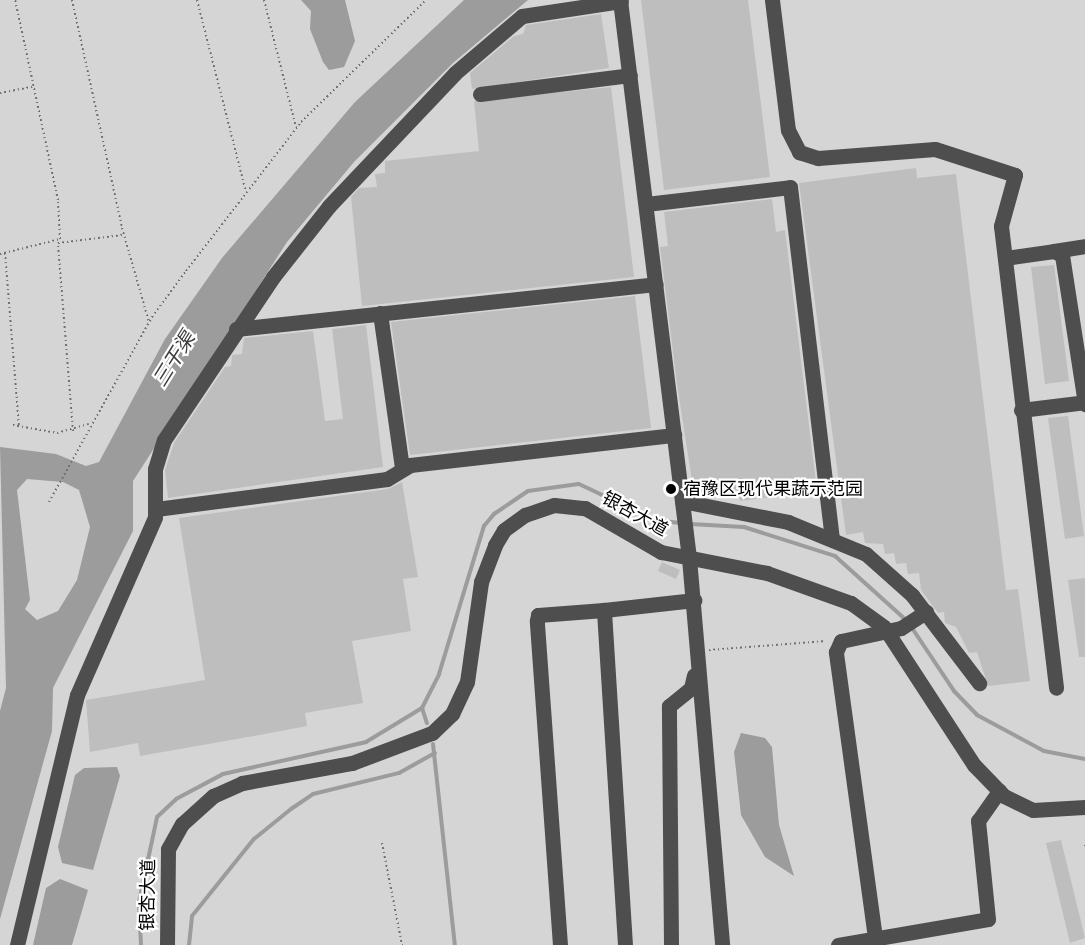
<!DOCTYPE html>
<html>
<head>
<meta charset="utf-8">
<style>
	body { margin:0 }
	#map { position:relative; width:1085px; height:945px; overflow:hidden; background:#fff; font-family:Signika,"Noto Sans SC",sans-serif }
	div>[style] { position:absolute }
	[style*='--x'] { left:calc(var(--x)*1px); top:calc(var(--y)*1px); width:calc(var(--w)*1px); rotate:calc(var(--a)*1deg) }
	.green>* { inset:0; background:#d5d5d5 }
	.water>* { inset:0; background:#9c9c9c }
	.stream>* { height:4px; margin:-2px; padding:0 2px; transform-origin:2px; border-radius:2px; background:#9c9c9c }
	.building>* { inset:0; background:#bebebe }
	.path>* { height:2px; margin-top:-1px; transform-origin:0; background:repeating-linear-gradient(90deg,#707070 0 1.5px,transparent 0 4.5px) }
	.minor>* { height:15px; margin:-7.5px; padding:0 7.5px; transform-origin:7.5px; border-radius:7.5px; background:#4e4e4e }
	.dots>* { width:16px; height:16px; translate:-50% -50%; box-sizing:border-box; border:3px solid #fff; border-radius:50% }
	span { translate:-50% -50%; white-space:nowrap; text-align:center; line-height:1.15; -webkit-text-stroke:4.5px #fff; paint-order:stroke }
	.poi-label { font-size:18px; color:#000 }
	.left { translate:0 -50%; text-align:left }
	.street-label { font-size:18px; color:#000 }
	.water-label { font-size:20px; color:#3d3d3d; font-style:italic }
</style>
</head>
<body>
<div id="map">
	<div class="green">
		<div style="clip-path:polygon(0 0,1085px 0,1085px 945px,0 945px)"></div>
	</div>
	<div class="water">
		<div style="clip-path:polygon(301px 0,345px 0,355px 41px,344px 67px,329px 70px,323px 62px,310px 29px,311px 11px)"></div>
		<div style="clip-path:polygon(evenodd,464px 0,528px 0,453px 63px,354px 162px,287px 242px,133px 481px,133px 531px,53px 688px,52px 731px,0 919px,0 711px,6px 688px,0 447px,56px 454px,86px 466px,99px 462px,165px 339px,222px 258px,355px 102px,464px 0,27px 479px,63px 482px,79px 490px,90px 527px,77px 580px,58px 611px,37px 620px,25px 609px,30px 600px,17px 490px,27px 479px)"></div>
		<div style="clip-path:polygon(741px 733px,765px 738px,772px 747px,779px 825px,794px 876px,765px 857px,741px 815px,734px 752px)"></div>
		<div style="clip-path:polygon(117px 767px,120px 776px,93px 870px,62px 863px,58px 847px,75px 775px,84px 768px)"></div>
		<div style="clip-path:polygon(60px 879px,88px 890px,72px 945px,33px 945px,46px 888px)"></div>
	</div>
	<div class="stream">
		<div style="--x:690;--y:524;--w:54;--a:3.2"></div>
		<div style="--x:744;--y:527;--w:96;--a:17.7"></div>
		<div style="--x:835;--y:556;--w:94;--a:42"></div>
		<div style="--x:910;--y:625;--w:79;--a:56.3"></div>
		<div style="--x:954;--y:691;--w:33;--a:46"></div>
		<div style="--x:977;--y:715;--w:76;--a:28.2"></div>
		<div style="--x:1044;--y:751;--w:42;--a:11"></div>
		<div style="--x:422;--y:708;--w:16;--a:72"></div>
		<div style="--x:433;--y:744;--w:202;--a:83.8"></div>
		<div style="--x:141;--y:945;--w:43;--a:-92.7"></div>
		<div style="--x:139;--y:902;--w:87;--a:-78"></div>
		<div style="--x:157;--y:817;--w:26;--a:-43"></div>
		<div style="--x:176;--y:799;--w:53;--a:-28"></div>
		<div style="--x:223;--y:774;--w:147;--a:-12.6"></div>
		<div style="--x:366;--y:742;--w:66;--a:-31.3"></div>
		<div style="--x:422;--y:708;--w:38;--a:-63"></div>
		<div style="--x:439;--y:674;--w:155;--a:-73.1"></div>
		<div style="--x:484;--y:526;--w:16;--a:-50"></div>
		<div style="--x:494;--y:514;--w:41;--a:-34.1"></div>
		<div style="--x:528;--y:491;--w:51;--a:-7.8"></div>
		<div style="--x:579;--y:484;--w:84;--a:25.3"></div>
		<div style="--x:655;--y:520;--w:25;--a:7"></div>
		<div style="--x:189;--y:945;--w:29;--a:-84"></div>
		<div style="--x:192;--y:916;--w:99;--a:-51.2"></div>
		<div style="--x:254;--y:839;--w:48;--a:-39"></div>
		<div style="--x:291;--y:809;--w:27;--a:-34"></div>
		<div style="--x:313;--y:794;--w:89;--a:-13.7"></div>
		<div style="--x:399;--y:773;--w:41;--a:-29.1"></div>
	</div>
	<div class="building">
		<div style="clip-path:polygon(641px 0,748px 0,770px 177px,664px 190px)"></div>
		<div style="clip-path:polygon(601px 14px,609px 68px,472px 89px,470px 73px,514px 36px,523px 34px,526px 25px)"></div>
		<div style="clip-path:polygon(611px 87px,634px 277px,362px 306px,351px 197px,359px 188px,377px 187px,375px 174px,385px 173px,385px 161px,479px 151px,474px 101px)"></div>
		<div style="clip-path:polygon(916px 168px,917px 178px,956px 174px,1006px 590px,1018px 589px,1030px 681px,988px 686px,977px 652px,969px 653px,956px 627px,945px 623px,944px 612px,938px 613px,921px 590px,919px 573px,908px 574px,906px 563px,896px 564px,894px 553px,885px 554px,883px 544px,865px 543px,863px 532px,846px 535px,799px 183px)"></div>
		<div style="clip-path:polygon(772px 199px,776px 232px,785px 230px,817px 491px,740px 501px,739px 493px,706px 496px,693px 487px,677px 384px,660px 247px,668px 246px,664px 212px)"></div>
		<div style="clip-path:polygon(1054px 265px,1069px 381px,1045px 384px,1031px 267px)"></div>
		<div style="clip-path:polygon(635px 296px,651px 428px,410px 455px,391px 322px)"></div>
		<div style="clip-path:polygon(366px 325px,383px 467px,168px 498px,165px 470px,174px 443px,225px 367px,231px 366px,232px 355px,242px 354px,244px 338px,313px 331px,325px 421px,343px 419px,332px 329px)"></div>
		<div style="clip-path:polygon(1068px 416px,1084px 536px,1065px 539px,1048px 418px)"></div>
		<div style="clip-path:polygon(402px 482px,418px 577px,403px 579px,411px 631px,352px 641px,363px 703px,305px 713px,307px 726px,248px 737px,140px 756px,138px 743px,90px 752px,86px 700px,205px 680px,179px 518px,388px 489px)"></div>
		<div style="clip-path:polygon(662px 562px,680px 570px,676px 579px,658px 571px)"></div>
		<div style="clip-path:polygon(1085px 578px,1085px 657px,1079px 657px,1068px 580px)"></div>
		<div style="clip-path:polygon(1061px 840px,1085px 938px,1070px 943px,1046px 843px)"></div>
	</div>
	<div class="path">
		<div style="--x:72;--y:0;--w:233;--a:77.6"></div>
		<div style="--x:122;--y:228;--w:98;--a:74"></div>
		<div style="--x:197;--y:0;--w:198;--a:75.7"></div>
		<div style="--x:264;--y:0;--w:131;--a:75.9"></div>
		<div style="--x:0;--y:93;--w:33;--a:-11"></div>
		<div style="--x:5;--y:253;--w:174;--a:85.4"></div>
		<div style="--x:0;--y:254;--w:62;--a:-14"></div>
		<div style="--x:60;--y:239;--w:39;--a:-93"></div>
		<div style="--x:58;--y:200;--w:205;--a:-102.1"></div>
		<div style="--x:13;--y:425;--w:45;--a:10.3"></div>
		<div style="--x:57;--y:433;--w:33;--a:-16"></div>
		<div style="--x:73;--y:431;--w:189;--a:-94.6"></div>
		<div style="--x:58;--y:243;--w:65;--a:-7"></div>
		<div style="--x:49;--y:502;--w:212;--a:-60.9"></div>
		<div style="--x:152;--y:317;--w:57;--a:-53.5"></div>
		<div style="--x:186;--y:271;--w:188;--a:-52.3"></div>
		<div style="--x:301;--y:122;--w:175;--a:-44.3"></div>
		<div style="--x:709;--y:650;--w:117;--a:-4.4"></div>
		<div style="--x:382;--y:843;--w:104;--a:78.9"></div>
		<div style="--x:1085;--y:845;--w:1;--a:90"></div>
	</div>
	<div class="minor">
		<div style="--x:620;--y:0;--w:562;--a:82.95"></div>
		<div style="--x:689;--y:558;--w:388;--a:85.1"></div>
		<div style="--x:772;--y:0;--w:131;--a:83"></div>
		<div style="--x:788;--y:130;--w:25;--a:63"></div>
		<div style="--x:799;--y:152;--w:20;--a:18"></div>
		<div style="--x:818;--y:158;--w:117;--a:-4.4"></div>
		<div style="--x:935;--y:149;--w:84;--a:18"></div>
		<div style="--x:1015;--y:175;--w:53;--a:105.4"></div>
		<div style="--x:1001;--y:226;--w:465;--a:83.2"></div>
		<div style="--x:480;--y:94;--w:151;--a:-7.2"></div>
		<div style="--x:646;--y:204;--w:145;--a:-6.7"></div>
		<div style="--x:790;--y:187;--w:354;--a:83.2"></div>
		<div style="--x:1054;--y:251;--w:31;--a:-9"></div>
		<div style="--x:1005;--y:258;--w:49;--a:-8.1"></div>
		<div style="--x:1054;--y:251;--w:9;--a:27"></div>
		<div style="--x:1062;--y:255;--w:151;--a:81.2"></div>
		<div style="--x:380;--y:313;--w:156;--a:81.9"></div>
		<div style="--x:236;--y:329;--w:422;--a:-6.1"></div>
		<div style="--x:1021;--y:410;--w:64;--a:-7.1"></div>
		<div style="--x:682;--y:501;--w:108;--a:11.2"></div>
		<div style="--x:788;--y:522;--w:84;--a:22.3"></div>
		<div style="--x:866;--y:554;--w:62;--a:41.7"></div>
		<div style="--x:912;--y:595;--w:111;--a:52.7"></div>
		<div style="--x:156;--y:509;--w:233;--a:-7.4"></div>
		<div style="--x:387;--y:479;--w:27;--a:-31"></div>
		<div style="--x:410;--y:465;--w:266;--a:-6.5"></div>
		<div style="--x:17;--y:945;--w:257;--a:-76.5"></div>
		<div style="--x:77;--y:695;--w:194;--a:-66.3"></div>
		<div style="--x:155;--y:517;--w:48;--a:-90"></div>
		<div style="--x:155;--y:469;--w:30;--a:-73"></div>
		<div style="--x:164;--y:440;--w:196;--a:-56.2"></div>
		<div style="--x:273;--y:277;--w:90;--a:-51.7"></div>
		<div style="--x:329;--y:206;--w:183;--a:-46.5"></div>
		<div style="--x:455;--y:73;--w:88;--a:-40.4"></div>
		<div style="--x:522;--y:16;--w:100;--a:-8.6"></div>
		<div style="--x:167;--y:945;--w:96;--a:-89.4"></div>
		<div style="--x:168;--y:849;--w:29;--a:-61"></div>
		<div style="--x:182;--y:824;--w:42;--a:-42.1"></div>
		<div style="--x:213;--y:796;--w:32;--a:-24"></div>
		<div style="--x:242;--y:783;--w:112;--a:-10.3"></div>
		<div style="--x:352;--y:763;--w:85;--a:-20.6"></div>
		<div style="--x:432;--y:733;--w:28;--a:-44"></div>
		<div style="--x:452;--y:714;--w:35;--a:-65"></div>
		<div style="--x:467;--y:682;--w:101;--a:-82"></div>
		<div style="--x:481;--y:582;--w:40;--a:-69"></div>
		<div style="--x:495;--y:545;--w:17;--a:-59"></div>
		<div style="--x:504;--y:530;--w:26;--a:-36"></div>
		<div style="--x:525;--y:515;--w:31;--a:-19"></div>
		<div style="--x:554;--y:505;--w:31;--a:6"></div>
		<div style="--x:585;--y:508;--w:88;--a:30.1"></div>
		<div style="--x:661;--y:552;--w:108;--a:11.2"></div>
		<div style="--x:767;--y:573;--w:89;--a:19.7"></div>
		<div style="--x:851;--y:603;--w:41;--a:36"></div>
		<div style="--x:884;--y:627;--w:165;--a:56.9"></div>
		<div style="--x:974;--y:765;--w:43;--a:45.9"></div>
		<div style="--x:1004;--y:796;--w:32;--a:26"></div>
		<div style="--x:1033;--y:810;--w:52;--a:-3.3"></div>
		<div style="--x:560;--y:945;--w:325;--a:-94.1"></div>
		<div style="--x:537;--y:621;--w:6;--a:-81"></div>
		<div style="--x:538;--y:615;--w:66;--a:-4.3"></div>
		<div style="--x:625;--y:945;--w:336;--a:-93.6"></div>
		<div style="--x:604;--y:610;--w:91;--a:-6.3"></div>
		<div style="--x:671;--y:945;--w:239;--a:-90.5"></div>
		<div style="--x:669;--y:706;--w:28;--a:-39"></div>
		<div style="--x:691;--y:688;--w:13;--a:-77"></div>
		<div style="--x:838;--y:945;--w:152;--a:-9.8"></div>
		<div style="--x:988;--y:919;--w:99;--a:-95.8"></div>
		<div style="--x:978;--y:821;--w:37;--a:-55"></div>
		<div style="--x:876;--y:945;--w:296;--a:-97.8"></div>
		<div style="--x:836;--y:652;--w:12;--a:-66"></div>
		<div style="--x:841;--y:641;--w:61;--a:-12.2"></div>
		<div style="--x:901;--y:628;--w:30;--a:-33"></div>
	</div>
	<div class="dots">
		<div style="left:671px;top:489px;background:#000"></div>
	</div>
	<div class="poi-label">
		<span class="left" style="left:683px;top:489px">宿豫区现代果蔬示范园</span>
	</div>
	<div class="street-label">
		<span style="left:635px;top:514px;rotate:29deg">银杏大道</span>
		<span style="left:148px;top:895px;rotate:-89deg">银杏大道</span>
	</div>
	<div class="water-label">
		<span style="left:174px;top:359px;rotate:-58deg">三干渠</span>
	</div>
</div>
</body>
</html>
